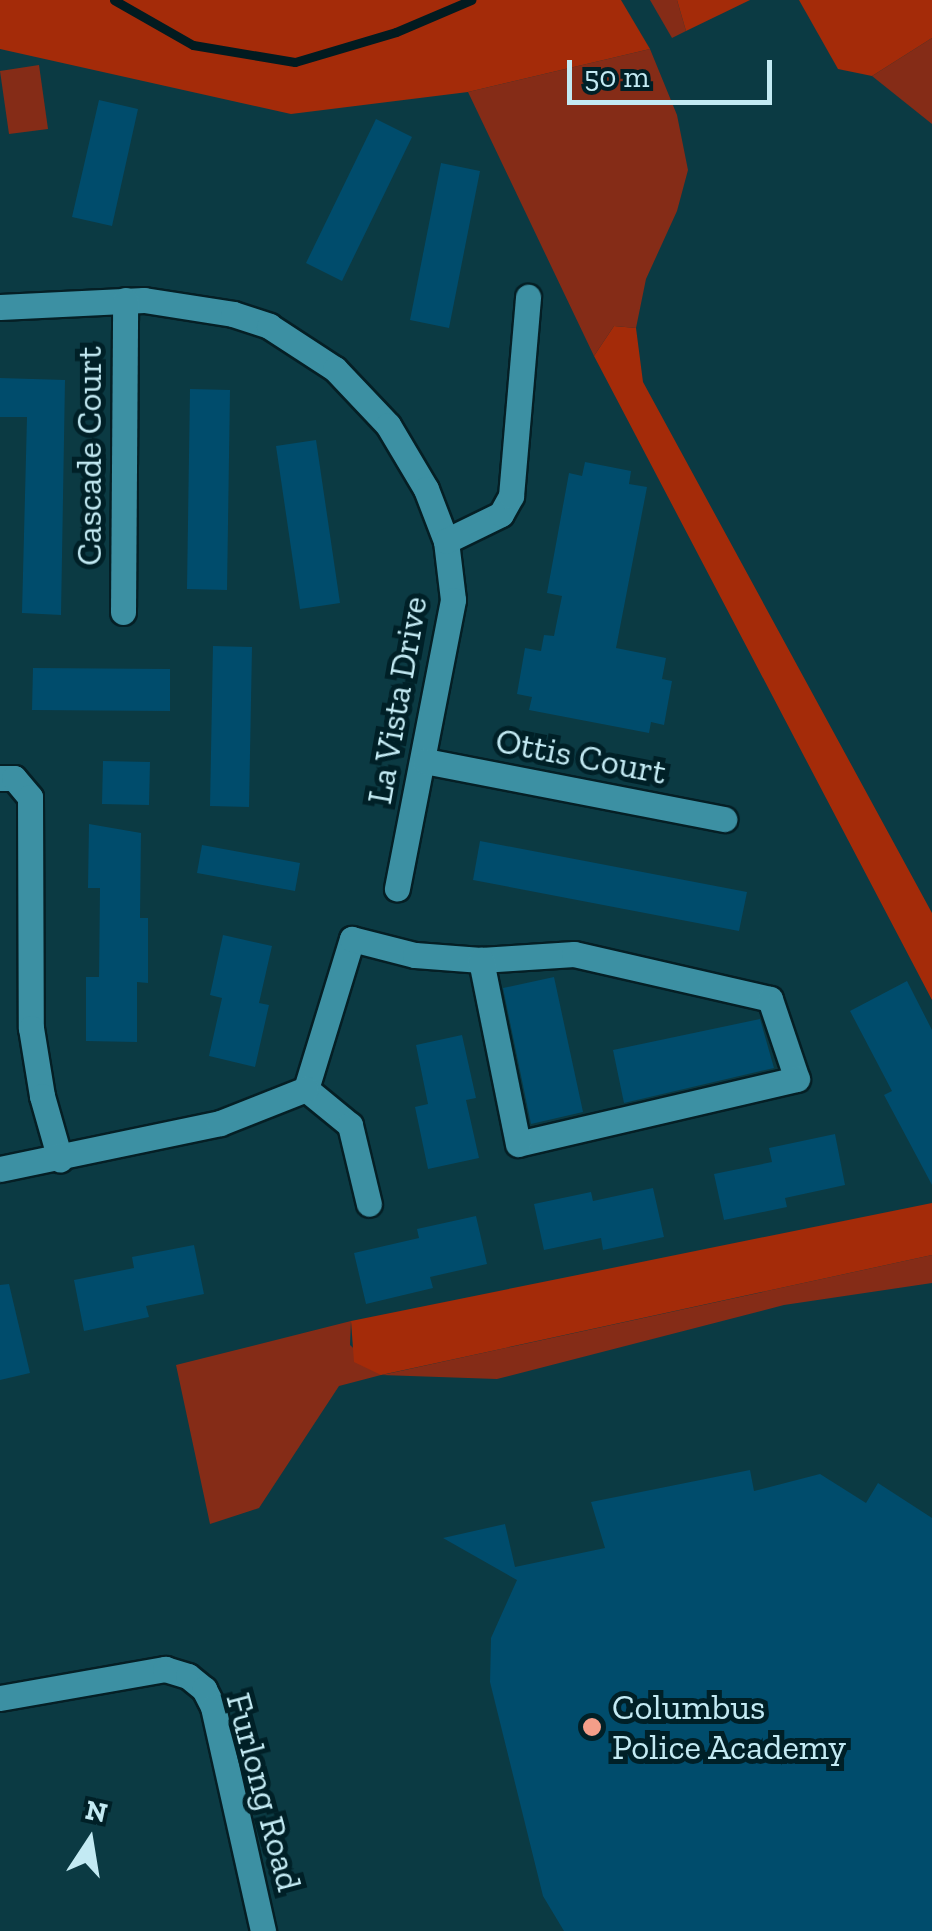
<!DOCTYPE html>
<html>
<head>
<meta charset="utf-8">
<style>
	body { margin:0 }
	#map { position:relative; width:932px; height:1931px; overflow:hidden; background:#0b3a43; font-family:"Zilla Slab",serif }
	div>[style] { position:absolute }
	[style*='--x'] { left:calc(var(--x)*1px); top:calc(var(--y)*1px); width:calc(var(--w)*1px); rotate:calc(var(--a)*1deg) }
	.green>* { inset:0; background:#852c17 }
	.forest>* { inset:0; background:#a42b09 }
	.stream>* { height:9px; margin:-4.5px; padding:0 4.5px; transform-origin:4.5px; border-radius:4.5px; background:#021b20 }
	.building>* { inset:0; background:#004c6c }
	.roads { filter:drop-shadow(2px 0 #051f25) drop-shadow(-2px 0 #051f25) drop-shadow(0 2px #051f25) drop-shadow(0 -2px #051f25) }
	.street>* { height:25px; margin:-12.5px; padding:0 12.5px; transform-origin:12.5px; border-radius:12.5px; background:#3c90a3 }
	.dots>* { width:28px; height:28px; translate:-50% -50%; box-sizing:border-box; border:5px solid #002027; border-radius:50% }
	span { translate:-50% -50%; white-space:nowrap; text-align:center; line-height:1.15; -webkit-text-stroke:10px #002027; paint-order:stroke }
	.street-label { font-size:35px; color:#c3eaf3 }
	.poi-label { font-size:35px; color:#c3eaf3 }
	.left { translate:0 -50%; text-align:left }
	.north { position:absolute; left:40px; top:1791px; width:100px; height:100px; -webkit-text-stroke:8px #002027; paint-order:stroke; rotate:12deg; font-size:28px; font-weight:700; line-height:40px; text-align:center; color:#c3eaf3 }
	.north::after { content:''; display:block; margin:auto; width:35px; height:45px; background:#c3eaf3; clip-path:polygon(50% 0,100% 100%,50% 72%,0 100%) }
	.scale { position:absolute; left:567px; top:60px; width:205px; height:45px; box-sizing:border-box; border:5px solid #c3eaf3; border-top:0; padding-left:12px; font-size:30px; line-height:35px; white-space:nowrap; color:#c3eaf3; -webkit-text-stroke:8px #002027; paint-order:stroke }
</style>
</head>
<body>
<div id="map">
	<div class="green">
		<div style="clip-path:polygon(650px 0,677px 0,686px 31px,672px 38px)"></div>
		<div style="clip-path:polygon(932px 38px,932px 124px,872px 76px)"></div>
		<div style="clip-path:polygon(650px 49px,677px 115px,688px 170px,677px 211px,646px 279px,636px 328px,614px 326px,594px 356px,468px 92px)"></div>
		<div style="clip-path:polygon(39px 65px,48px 129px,9px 134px,0 71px)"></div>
		<div style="clip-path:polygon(932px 1255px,932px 1283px,784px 1305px,497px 1379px,381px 1375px,339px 1386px,259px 1508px,210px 1524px,176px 1365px,351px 1321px,350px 1345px,382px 1375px)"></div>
	</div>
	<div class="forest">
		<div style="clip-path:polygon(0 0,621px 0,650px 49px,468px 92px,291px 114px,0 49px)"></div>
		<div style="clip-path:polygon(677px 0,750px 0,686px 31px)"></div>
		<div style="clip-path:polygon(799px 0,932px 0,932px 38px,872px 76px,838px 69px)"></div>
		<div style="clip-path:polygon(614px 326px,636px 328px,643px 382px,932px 913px,932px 1000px,594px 356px)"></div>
		<div style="clip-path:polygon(932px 1203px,932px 1255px,381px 1375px,354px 1362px,351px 1321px)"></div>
	</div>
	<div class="stream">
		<div style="--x:114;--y:0;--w:91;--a:29.7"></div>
		<div style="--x:193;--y:45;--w:103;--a:9.5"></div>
		<div style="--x:295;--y:62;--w:105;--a:-16.5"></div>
		<div style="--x:396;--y:32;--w:82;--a:-23.1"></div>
	</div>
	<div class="building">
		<div style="clip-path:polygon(99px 100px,138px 109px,112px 226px,72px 217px)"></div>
		<div style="clip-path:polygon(376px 119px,412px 137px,342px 281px,306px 263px)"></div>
		<div style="clip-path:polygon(441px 163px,480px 171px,449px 328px,410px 320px)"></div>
		<div style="clip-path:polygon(0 378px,65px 380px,61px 615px,22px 613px,27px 417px,0 417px)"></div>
		<div style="clip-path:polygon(190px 389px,230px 390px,227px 590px,187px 589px)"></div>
		<div style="clip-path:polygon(316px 440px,340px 603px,300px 609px,276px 446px)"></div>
		<div style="clip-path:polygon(585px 462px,631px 471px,629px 484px,647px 487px,616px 648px,666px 658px,662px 679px,672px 681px,664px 725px,651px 722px,649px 733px,529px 710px,532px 697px,517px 694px,525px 648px,541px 651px,544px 635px,554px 636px,562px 596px,547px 593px,569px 473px,582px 476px)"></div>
		<div style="clip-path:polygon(213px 646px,252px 647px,249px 807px,210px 806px)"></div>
		<div style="clip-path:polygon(33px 668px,170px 669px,170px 711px,32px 710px)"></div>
		<div style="clip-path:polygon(103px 761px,150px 762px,149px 805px,102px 804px)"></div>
		<div style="clip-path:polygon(89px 824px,141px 833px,140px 918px,148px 918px,148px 983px,137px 982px,137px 1042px,86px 1041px,86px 977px,99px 977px,100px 888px,88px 888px)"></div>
		<div style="clip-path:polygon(480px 841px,747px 892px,739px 931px,473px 880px)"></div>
		<div style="clip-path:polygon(202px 845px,300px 863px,295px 891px,197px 873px)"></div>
		<div style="clip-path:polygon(223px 935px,272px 946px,259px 1003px,269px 1005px,255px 1067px,209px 1056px,222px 998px,210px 995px)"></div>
		<div style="clip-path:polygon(554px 977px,583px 1112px,531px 1124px,503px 988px)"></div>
		<div style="clip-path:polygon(907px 981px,932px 1030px,932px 1185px,884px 1095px,892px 1091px,850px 1011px)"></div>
		<div style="clip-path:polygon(760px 1019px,774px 1068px,624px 1103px,613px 1050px)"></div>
		<div style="clip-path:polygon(462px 1035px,476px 1098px,466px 1100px,479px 1158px,428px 1169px,415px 1107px,428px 1104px,416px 1045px)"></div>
		<div style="clip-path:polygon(835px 1134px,845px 1185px,785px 1198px,787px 1207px,724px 1220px,714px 1174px,772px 1162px,769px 1148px)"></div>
		<div style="clip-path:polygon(653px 1188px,664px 1237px,603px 1250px,601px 1238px,544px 1250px,534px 1204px,591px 1192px,593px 1201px)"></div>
		<div style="clip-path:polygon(476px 1216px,487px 1264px,430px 1277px,433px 1288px,366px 1304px,354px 1253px,419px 1238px,417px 1229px)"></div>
		<div style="clip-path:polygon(194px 1245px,204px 1294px,146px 1306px,149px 1317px,84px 1331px,74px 1280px,134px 1268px,132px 1257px)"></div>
		<div style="clip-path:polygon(9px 1284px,30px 1373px,0 1380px,0 1285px)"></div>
		<div style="clip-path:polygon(750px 1470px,754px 1491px,820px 1474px,866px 1503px,878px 1483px,932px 1518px,932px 1931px,564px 1931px,543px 1896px,490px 1682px,491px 1638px,517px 1580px,443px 1538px,505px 1524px,515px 1567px,605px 1548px,591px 1502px)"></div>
	</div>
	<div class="roads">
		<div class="street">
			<div style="--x:0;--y:307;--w:144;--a:-2.8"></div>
			<div style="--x:144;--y:300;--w:90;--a:8.9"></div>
			<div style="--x:233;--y:314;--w:38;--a:18"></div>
			<div style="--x:269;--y:326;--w:79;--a:33.1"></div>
			<div style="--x:335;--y:369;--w:77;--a:46.6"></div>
			<div style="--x:388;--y:425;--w:74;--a:59.3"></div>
			<div style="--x:426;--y:489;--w:56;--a:69"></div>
			<div style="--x:446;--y:541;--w:59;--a:83.2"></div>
			<div style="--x:453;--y:600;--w:294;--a:101"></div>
			<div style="--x:446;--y:541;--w:61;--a:-26.1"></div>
			<div style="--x:501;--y:514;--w:21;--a:-61"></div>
			<div style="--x:511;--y:496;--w:200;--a:-85.1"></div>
			<div style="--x:123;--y:612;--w:312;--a:-89.6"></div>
			<div style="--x:425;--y:761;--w:305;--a:11"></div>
			<div style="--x:0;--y:778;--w:14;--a:0"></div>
			<div style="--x:14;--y:778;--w:25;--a:50"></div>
			<div style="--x:30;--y:797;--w:231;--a:89.8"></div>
			<div style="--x:31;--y:1028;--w:69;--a:80.8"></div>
			<div style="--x:42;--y:1096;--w:66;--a:74.1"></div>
			<div style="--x:306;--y:1089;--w:157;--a:-73"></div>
			<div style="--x:352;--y:939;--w:65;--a:14.3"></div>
			<div style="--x:415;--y:955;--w:66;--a:4.3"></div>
			<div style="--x:481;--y:960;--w:93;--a:-3.7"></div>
			<div style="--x:574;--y:954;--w:201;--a:12.9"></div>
			<div style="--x:770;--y:999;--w:84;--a:71.4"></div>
			<div style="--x:797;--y:1079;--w:286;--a:166.9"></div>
			<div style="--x:518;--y:1144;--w:188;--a:-101.4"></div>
			<div style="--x:306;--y:1089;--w:57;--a:39.3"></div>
			<div style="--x:350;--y:1125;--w:81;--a:76.5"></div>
			<div style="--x:0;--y:1169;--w:225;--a:-11.8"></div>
			<div style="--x:220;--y:1123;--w:92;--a:-21.6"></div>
			<div style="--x:0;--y:1698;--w:168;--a:-10"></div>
			<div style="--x:165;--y:1669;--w:24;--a:17"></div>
			<div style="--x:188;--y:1676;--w:21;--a:39"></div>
			<div style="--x:204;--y:1689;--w:20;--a:63"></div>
			<div style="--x:213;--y:1707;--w:230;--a:77.4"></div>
		</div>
	</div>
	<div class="dots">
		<div style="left:592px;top:1727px;background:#f49e89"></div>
	</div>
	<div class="street-label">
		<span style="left:89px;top:456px;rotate:-90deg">Cascade Court</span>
		<span style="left:397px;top:700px;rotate:-80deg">La Vista Drive</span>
		<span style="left:581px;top:756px;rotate:11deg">Ottis Court</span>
		<span style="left:264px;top:1792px;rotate:75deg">Furlong Road</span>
	</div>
	<div class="poi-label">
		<span class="left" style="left:612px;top:1727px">Columbus<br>Police Academy</span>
	</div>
	<div class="north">N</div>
	<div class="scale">50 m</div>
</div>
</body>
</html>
